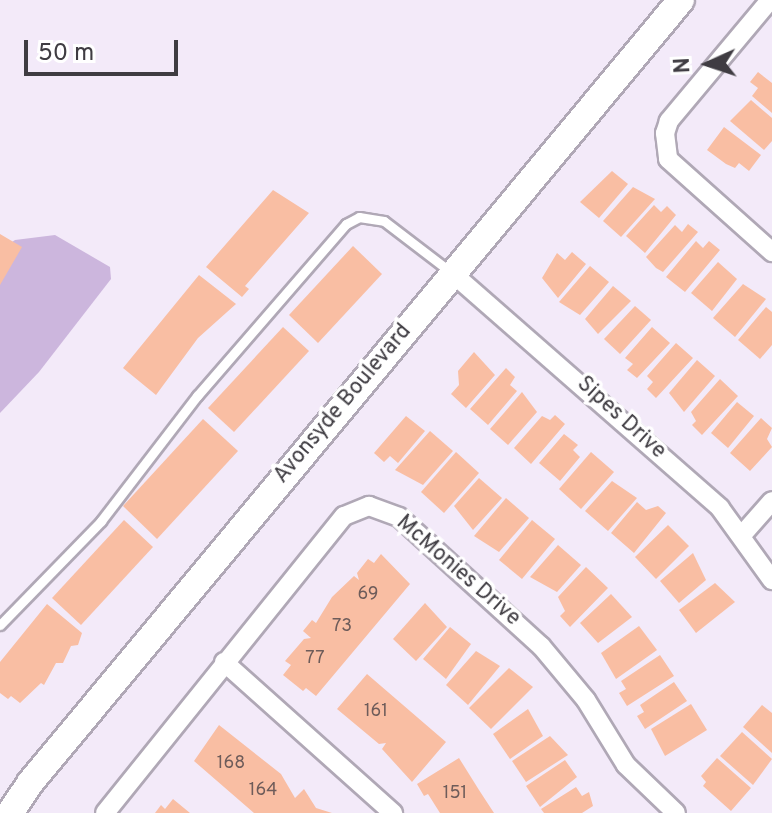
<!DOCTYPE html>
<html>
<head>
<meta charset="utf-8">
<style>
	body { margin:0 }
	#map { position:relative; width:772px; height:813px; overflow:hidden; background:#f3eaf9; font-family:Overpass,sans-serif }
	div>[style] { position:absolute }
	[style*='--x'] { left:calc(var(--x)*1px); top:calc(var(--y)*1px); width:calc(var(--w)*1px); rotate:calc(var(--a)*1deg) }
	.green>* { inset:0; background:#ccb6dd }
	.building>* { inset:0; background:#f9bea3 }
	.roads { filter:drop-shadow(2px 0 #b0a8b6) drop-shadow(-2px 0 #b0a8b6) drop-shadow(0 2px #b0a8b6) drop-shadow(0 -2px #b0a8b6) }
	.lane>* { height:9px; margin:-4.5px; padding:0 4.5px; transform-origin:4.5px; border-radius:4.5px; background:#fff }
	.street>* { height:18px; margin:-9px; padding:0 9px; transform-origin:9px; border-radius:9px; background:#fff }
	.secondary>* { height:26px; margin:-13px; padding:0 13px; transform-origin:13px; border-radius:13px; background:#fff }
	span { translate:-50% -50%; white-space:nowrap; text-align:center; line-height:1.15; -webkit-text-stroke:7px #fff; paint-order:stroke }
	.number-label { font-size:18px; color:#6e5c5a }
	.number-label span { -webkit-text-stroke-width:0 }
	.street-label { font-size:22px; color:#3f3c42 }
	.north { position:absolute; left:668px; top:24px; width:80px; height:80px; -webkit-text-stroke:6px #fff; paint-order:stroke; rotate:267deg; font-size:22px; font-weight:700; line-height:32px; text-align:center; color:#3f3c42 }
	.north::after { content:''; display:block; margin:auto; width:28px; height:36px; background:#3f3c42; clip-path:polygon(50% 0,100% 100%,50% 72%,0 100%) }
	.scale { position:absolute; left:24px; top:40px; width:154px; height:36px; box-sizing:border-box; border:4px solid #3f3c42; border-top:0; padding-left:10px; font-size:24px; line-height:28px; white-space:nowrap; color:#3f3c42; -webkit-text-stroke:6px #fff; paint-order:stroke }
</style>
</head>
<body>
<div id="map">
	<div class="green">
		<div style="clip-path:polygon(55px 235px,110px 267px,111px 279px,39px 372px,0 413px,0 250px,15px 240px)"></div>
	</div>
	<div class="building">
		<div style="clip-path:polygon(758px 72px,772px 83px,772px 113px,752px 96px,758px 88px,750px 82px)"></div>
		<div style="clip-path:polygon(751px 100px,772px 118px,772px 141px,764px 150px,730px 121px)"></div>
		<div style="clip-path:polygon(724px 127px,761px 155px,749px 171px,739px 163px,735px 168px,726px 164px,707px 150px)"></div>
		<div style="clip-path:polygon(612px 171px,628px 184px,599px 218px,580px 202px)"></div>
		<div style="clip-path:polygon(633px 187px,655px 199px,621px 237px,603px 221px)"></div>
		<div style="clip-path:polygon(273px 190px,309px 213px,245px 286px,249px 289px,242px 297px,206px 267px)"></div>
		<div style="clip-path:polygon(654px 205px,661px 212px,667px 206px,676px 215px,645px 253px,626px 236px)"></div>
		<div style="clip-path:polygon(688px 224px,698px 232px,663px 272px,656px 268px,646px 257px,675px 225px,682px 232px)"></div>
		<div style="clip-path:polygon(0 234px,22px 247px,0 285px)"></div>
		<div style="clip-path:polygon(696px 241px,703px 248px,709px 241px,720px 250px,685px 292px,666px 277px)"></div>
		<div style="clip-path:polygon(353px 246px,382px 274px,318px 343px,289px 315px)"></div>
		<div style="clip-path:polygon(572px 252px,586px 264px,558px 298px,542px 278px,557px 253px,565px 260px)"></div>
		<div style="clip-path:polygon(718px 262px,737px 279px,712px 311px,691px 293px)"></div>
		<div style="clip-path:polygon(590px 266px,609px 282px,580px 315px,559px 302px)"></div>
		<div style="clip-path:polygon(199px 275px,236px 304px,198px 338px,156px 395px,123px 368px)"></div>
		<div style="clip-path:polygon(743px 284px,766px 299px,735px 337px,713px 318px)"></div>
		<div style="clip-path:polygon(613px 286px,631px 301px,598px 334px,585px 319px)"></div>
		<div style="clip-path:polygon(635px 306px,651px 320px,620px 354px,604px 339px)"></div>
		<div style="clip-path:polygon(766px 307px,772px 312px,772px 345px,760px 359px,738px 340px)"></div>
		<div style="clip-path:polygon(283px 327px,309px 351px,234px 432px,208px 408px)"></div>
		<div style="clip-path:polygon(652px 327px,670px 343px,637px 378px,627px 370px,633px 364px,625px 358px)"></div>
		<div style="clip-path:polygon(676px 343px,693px 358px,656px 398px,647px 389px,653px 382px,647px 376px)"></div>
		<div style="clip-path:polygon(474px 352px,495px 375px,466px 408px,451px 394px,459px 385px,458px 371px)"></div>
		<div style="clip-path:polygon(697px 360px,715px 376px,684px 412px,669px 393px)"></div>
		<div style="clip-path:polygon(506px 368px,515px 377px,510px 385px,517px 391px,488px 425px,470px 409px)"></div>
		<div style="clip-path:polygon(720px 379px,738px 396px,702px 435px,692px 425px,696px 421px,691px 412px)"></div>
		<div style="clip-path:polygon(522px 392px,537px 412px,508px 445px,490px 429px)"></div>
		<div style="clip-path:polygon(737px 402px,754px 416px,728px 448px,711px 433px)"></div>
		<div style="clip-path:polygon(555px 415px,565px 424px,531px 464px,514px 448px,542px 416px,550px 420px)"></div>
		<div style="clip-path:polygon(406px 416px,425px 431px,398px 463px,390px 456px,384px 462px,374px 453px)"></div>
		<div style="clip-path:polygon(761px 418px,772px 428px,767px 439px,772px 447px,750px 471px,730px 453px)"></div>
		<div style="clip-path:polygon(203px 419px,238px 451px,157px 539px,123px 506px)"></div>
		<div style="clip-path:polygon(430px 431px,453px 451px,423px 485px,395px 470px)"></div>
		<div style="clip-path:polygon(564px 434px,578px 445px,573px 450px,580px 457px,560px 481px,539px 463px)"></div>
		<div style="clip-path:polygon(456px 452px,479px 473px,444px 513px,421px 492px)"></div>
		<div style="clip-path:polygon(591px 452px,614px 472px,581px 509px,559px 489px)"></div>
		<div style="clip-path:polygon(479px 478px,502px 498px,473px 530px,454px 506px)"></div>
		<div style="clip-path:polygon(612px 481px,637px 498px,608px 531px,585px 511px)"></div>
		<div style="clip-path:polygon(506px 498px,529px 518px,499px 552px,474px 536px)"></div>
		<div style="clip-path:polygon(637px 502px,646px 510px,658px 506px,666px 513px,634px 553px,611px 533px)"></div>
		<div style="clip-path:polygon(124px 520px,153px 547px,81px 625px,52px 598px)"></div>
		<div style="clip-path:polygon(532px 520px,555px 539px,522px 579px,499px 560px)"></div>
		<div style="clip-path:polygon(668px 525px,689px 546px,656px 579px,635px 557px)"></div>
		<div style="clip-path:polygon(558px 545px,581px 565px,557px 592px,530px 577px)"></div>
		<div style="clip-path:polygon(693px 553px,706px 580px,679px 603px,660px 581px)"></div>
		<div style="clip-path:polygon(381px 554px,410px 584px,316px 696px,306px 688px,303px 691px,283px 675px,291px 665px,285px 661px,304px 639px,311px 638px,303px 631px,312px 620px,316px 623px,332px 597px,354px 576px,359px 580px,357px 573px,368px 559px,374px 563px)"></div>
		<div style="clip-path:polygon(586px 567px,608px 588px,570px 627px,560px 616px,565px 611px,558px 597px)"></div>
		<div style="clip-path:polygon(715px 583px,735px 602px,696px 633px,679px 610px)"></div>
		<div style="clip-path:polygon(611px 594px,632px 617px,598px 643px,580px 623px)"></div>
		<div style="clip-path:polygon(425px 603px,447px 627px,416px 661px,393px 639px)"></div>
		<div style="clip-path:polygon(47px 604px,82px 633px,78px 645px,71px 646px,63px 663px,56px 663px,44px 685px,41px 683px,20px 703px,11px 696px,8px 699px,0 693px,0 662px)"></div>
		<div style="clip-path:polygon(639px 626px,657px 650px,616px 679px,601px 653px)"></div>
		<div style="clip-path:polygon(450px 627px,471px 644px,446px 679px,423px 659px)"></div>
		<div style="clip-path:polygon(476px 651px,500px 666px,468px 705px,446px 685px)"></div>
		<div style="clip-path:polygon(660px 655px,674px 676px,627px 706px,619px 693px,626px 689px,621px 681px)"></div>
		<div style="clip-path:polygon(509px 668px,533px 687px,491px 729px,469px 708px)"></div>
		<div style="clip-path:polygon(367px 674px,446px 742px,412px 782px,382px 749px,386px 743px,379px 744px,337px 709px)"></div>
		<div style="clip-path:polygon(674px 682px,687px 701px,645px 729px,637px 716px,644px 712px,640px 705px)"></div>
		<div style="clip-path:polygon(691px 704px,707px 730px,665px 756px,651px 729px)"></div>
		<div style="clip-path:polygon(762px 705px,772px 713px,772px 753px,743px 727px)"></div>
		<div style="clip-path:polygon(528px 709px,543px 736px,510px 759px,493px 734px)"></div>
		<div style="clip-path:polygon(219px 725px,281px 774px,295px 798px,304px 789px,316px 808px,332px 813px,254px 813px,194px 761px)"></div>
		<div style="clip-path:polygon(742px 732px,772px 759px,753px 785px,720px 756px)"></div>
		<div style="clip-path:polygon(550px 736px,568px 755px,526px 782px,512px 761px)"></div>
		<div style="clip-path:polygon(459px 758px,479px 790px,494px 813px,440px 813px,428px 794px,424px 796px,417px 784px)"></div>
		<div style="clip-path:polygon(717px 758px,751px 788px,731px 811px,703px 786px,706px 782px,701px 776px)"></div>
		<div style="clip-path:polygon(565px 760px,577px 777px,540px 807px,526px 786px)"></div>
		<div style="clip-path:polygon(576px 787px,582px 796px,589px 792px,593px 806px,582px 813px,544px 813px,541px 809px)"></div>
		<div style="clip-path:polygon(173px 799px,190px 813px,155px 813px,161px 805px,165px 809px)"></div>
	</div>
	<div class="roads">
		<div class="lane">
			<div style="--x:0;--y:625;--w:145;--a:-45.8"></div>
			<div style="--x:101;--y:521;--w:158;--a:-52.5"></div>
			<div style="--x:197;--y:396;--w:228;--a:-49.1"></div>
			<div style="--x:346;--y:224;--w:15;--a:-28"></div>
			<div style="--x:359;--y:217;--w:25;--a:9"></div>
			<div style="--x:384;--y:221;--w:86;--a:37.4"></div>
		</div>
		<div class="street">
			<div style="--x:770;--y:0;--w:158;--a:129.9"></div>
			<div style="--x:669;--y:121;--w:13;--a:108"></div>
			<div style="--x:665;--y:133;--w:26;--a:83"></div>
			<div style="--x:668;--y:159;--w:140;--a:41.8"></div>
			<div style="--x:452;--y:273;--w:356;--a:41.2"></div>
			<div style="--x:720;--y:508;--w:89;--a:54.2"></div>
			<div style="--x:742;--y:535;--w:45;--a:-48.6"></div>
			<div style="--x:224;--y:662;--w:227;--a:41.8"></div>
			<div style="--x:105;--y:813;--w:381;--a:-51.2"></div>
			<div style="--x:344;--y:516;--w:27;--a:-22"></div>
			<div style="--x:369;--y:506;--w:32;--a:20"></div>
			<div style="--x:399;--y:517;--w:192;--a:42.3"></div>
			<div style="--x:541;--y:646;--w:70;--a:50.2"></div>
			<div style="--x:586;--y:700;--w:76;--a:58.4"></div>
			<div style="--x:626;--y:765;--w:69;--a:43.8"></div>
		</div>
		<div class="secondary">
			<div style="--x:10;--y:813;--w:36;--a:-56"></div>
			<div style="--x:30;--y:783;--w:1018;--a:-50.26"></div>
		</div>
	</div>
	<div class="number-label">
		<span style="left:368px;top:595px">69</span>
		<span style="left:342px;top:627px">73</span>
		<span style="left:315px;top:659px">77</span>
		<span style="left:376px;top:712px">161</span>
		<span style="left:231px;top:764px">168</span>
		<span style="left:263px;top:791px">164</span>
		<span style="left:455px;top:794px">151</span>
	</div>
	<div class="street-label">
		<span style="left:343px;top:404px;rotate:-50deg">Avonsyde Boulevard</span>
		<span style="left:621px;top:418px;rotate:42deg">Sipes Drive</span>
		<span style="left:458px;top:571px;rotate:41deg">McMonies Drive</span>
	</div>
	<div class="north">N</div>
	<div class="scale">50 m</div>
</div>
</body>
</html>
